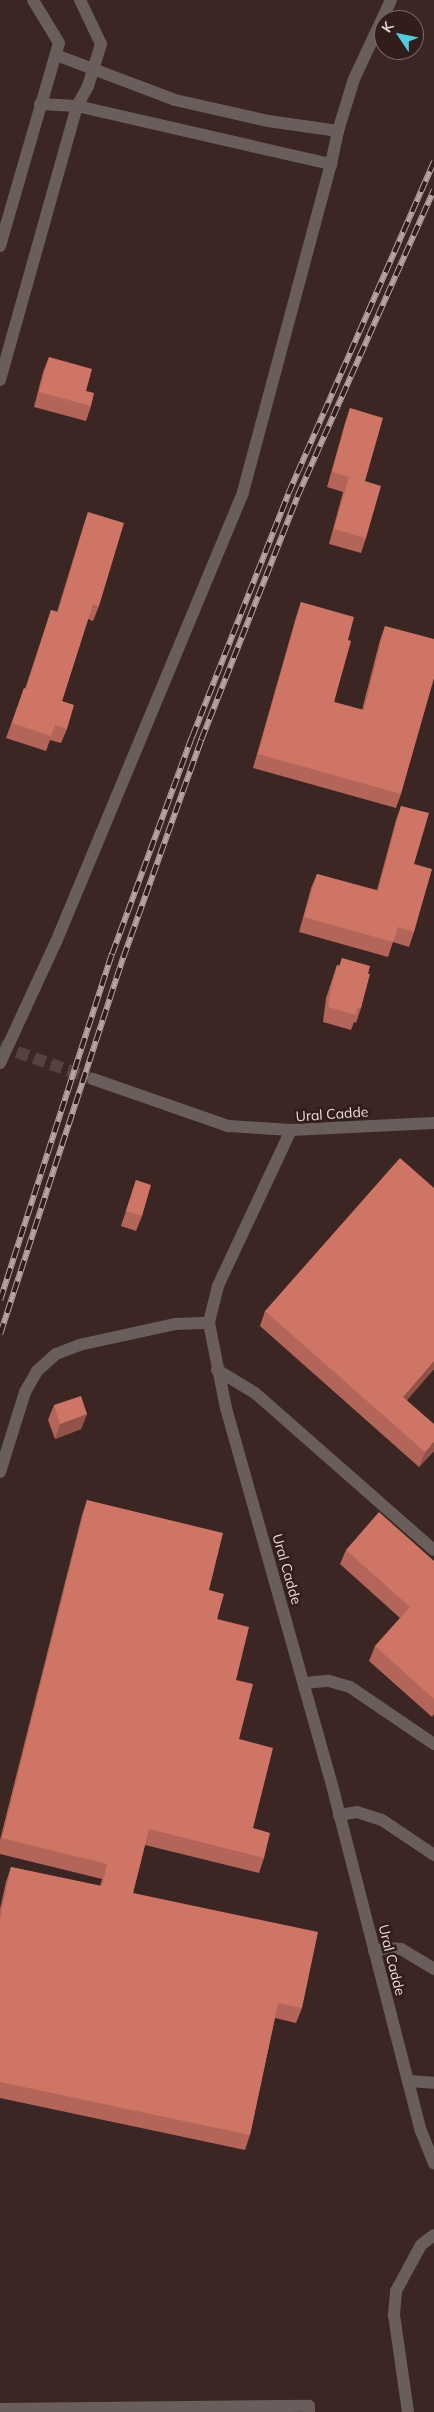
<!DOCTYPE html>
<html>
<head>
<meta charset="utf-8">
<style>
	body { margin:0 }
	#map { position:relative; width:434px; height:2412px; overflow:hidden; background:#3b2623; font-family:Mulish,sans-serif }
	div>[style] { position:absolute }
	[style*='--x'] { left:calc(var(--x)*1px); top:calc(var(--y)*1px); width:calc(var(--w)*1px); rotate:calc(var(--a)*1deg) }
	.minor-tunnel>* { height:12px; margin-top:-6px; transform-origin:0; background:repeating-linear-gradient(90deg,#55413e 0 12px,transparent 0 18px) }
	.minor>* { height:12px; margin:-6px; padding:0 6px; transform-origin:6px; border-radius:6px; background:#695e5c }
	.rail>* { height:5.5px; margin-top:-2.75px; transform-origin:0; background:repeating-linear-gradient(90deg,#311d19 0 11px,#b4a3a0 0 22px); box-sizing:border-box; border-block:1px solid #b4a3a0 }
	.wall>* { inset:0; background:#b26558 }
	.shaded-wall>* { inset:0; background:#915247 }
	.building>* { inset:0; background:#cf7566 }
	span { translate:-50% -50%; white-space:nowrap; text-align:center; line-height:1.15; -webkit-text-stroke:5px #311d19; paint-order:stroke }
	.street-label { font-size:14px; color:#ebdcda }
	.north { position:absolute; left:374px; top:10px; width:50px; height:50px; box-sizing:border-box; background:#311d19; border:1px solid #7b6966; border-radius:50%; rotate:304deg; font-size:14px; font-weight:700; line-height:20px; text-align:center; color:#ebdcda }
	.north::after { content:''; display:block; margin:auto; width:18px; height:22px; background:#54cade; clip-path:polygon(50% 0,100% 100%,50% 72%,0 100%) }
</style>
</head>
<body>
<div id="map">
	<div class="minor-tunnel">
		<div style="--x:0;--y:1046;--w:99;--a:19.5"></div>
	</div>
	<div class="minor">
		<div style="--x:56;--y:55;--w:127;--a:20.7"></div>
		<div style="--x:175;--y:100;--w:95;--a:12.7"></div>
		<div style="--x:268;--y:121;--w:71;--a:8.1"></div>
		<div style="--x:40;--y:104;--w:37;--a:3"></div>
		<div style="--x:77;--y:106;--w:261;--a:12.9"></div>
		<div style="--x:0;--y:246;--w:211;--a:-73.8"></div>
		<div style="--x:59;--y:43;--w:50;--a:-121.2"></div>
		<div style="--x:0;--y:380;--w:285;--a:-74.3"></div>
		<div style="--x:77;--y:106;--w:23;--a:-61"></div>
		<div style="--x:88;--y:86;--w:44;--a:-72.8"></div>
		<div style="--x:101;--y:44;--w:49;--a:-115.5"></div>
		<div style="--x:0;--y:1063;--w:133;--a:-65.2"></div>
		<div style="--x:56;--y:942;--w:487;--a:-67.4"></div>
		<div style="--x:243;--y:492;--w:340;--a:-75"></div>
		<div style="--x:331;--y:164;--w:34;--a:-78"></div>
		<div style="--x:338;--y:131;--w:54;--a:-72.9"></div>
		<div style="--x:354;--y:79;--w:87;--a:-64.9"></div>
		<div style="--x:93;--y:1079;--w:143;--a:19.2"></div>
		<div style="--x:228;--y:1126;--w:63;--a:3.6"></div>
		<div style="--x:434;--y:1123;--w:143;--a:177.2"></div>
		<div style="--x:291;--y:1130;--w:172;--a:115.1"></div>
		<div style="--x:218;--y:1286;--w:38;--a:104"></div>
		<div style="--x:209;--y:1323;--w:87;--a:78.7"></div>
		<div style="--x:226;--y:1408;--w:400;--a:74.3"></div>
		<div style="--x:334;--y:1793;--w:349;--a:75.6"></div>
		<div style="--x:421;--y:2131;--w:35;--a:68"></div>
		<div style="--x:217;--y:1370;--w:44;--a:31.2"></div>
		<div style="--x:255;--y:1393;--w:238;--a:41.3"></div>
		<div style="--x:0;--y:1472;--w:84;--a:-72.6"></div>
		<div style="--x:25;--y:1392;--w:24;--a:-60"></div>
		<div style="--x:37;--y:1371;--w:25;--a:-42"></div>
		<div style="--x:56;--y:1354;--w:25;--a:-21"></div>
		<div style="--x:79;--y:1345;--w:98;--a:-12.3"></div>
		<div style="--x:175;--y:1324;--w:34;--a:-2"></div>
		<div style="--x:304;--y:1683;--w:25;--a:-5"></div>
		<div style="--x:329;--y:1681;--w:22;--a:16"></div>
		<div style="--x:350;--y:1687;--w:102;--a:34.2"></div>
		<div style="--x:339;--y:1815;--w:18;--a:-9"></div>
		<div style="--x:357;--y:1812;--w:26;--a:18"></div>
		<div style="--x:382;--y:1820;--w:63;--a:33.9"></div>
		<div style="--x:374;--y:1951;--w:14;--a:-12"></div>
		<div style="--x:388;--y:1948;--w:13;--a:4"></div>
		<div style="--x:401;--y:1949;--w:39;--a:31"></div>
		<div style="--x:408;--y:2081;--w:26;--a:4"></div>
		<div style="--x:0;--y:2409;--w:309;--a:-0.6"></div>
		<div style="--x:309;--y:2406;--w:6;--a:90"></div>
		<div style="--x:408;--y:2412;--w:98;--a:-98.2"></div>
		<div style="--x:394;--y:2315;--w:24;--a:-85"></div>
		<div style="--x:396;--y:2291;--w:52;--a:-61.5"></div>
		<div style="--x:421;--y:2245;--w:16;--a:-38"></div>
	</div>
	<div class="rail">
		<div style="--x:0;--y:1300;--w:364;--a:-72.1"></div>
		<div style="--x:112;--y:954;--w:231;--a:-69.8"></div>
		<div style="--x:192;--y:737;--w:261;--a:-68.4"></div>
		<div style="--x:288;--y:494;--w:363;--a:-66.3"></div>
		<div style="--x:0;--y:1334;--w:396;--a:-71.9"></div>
		<div style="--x:123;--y:958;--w:232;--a:-70.3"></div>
		<div style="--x:201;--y:740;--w:261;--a:-68.4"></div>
		<div style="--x:297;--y:497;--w:336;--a:-66"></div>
	</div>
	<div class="wall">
		<div style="clip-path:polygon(49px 357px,91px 406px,86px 421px,34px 407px,43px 372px)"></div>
		<div style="clip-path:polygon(350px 408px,365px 481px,366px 538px,361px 553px,329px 544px,343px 492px,327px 487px,345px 423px)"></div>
		<div style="clip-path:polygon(88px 512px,99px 606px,93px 621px,88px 619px,62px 701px,67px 729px,61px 743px,50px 740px,46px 751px,6px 738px,24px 688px,25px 689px,51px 610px,57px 612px,83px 527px)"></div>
		<div style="clip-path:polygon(301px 602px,348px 640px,334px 702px,362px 710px,380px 640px,385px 626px,401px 794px,396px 808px,253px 768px,296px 617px)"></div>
		<div style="clip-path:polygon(401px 806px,414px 864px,414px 932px,409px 947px,393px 942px,388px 957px,299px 932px,311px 888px,317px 874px,377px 890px,396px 820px)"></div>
		<div style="clip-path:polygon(342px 958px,368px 974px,361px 1008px,356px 1023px,354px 1022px,351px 1030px,323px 1022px,326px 998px,337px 965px,339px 966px)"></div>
		<div style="clip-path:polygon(136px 1180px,142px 1216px,136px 1231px,121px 1226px)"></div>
		<div style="clip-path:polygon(434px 1188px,434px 1369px,407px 1400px,434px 1451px,419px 1467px,260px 1326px,265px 1311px)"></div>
		<div style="clip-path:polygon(54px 1405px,87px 1414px,81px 1429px,55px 1439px,48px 1420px)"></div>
		<div style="clip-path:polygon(87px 1500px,209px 1590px,236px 1680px,239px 1739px,253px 1828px,264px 1858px,259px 1873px,145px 1845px,133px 1893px,302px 2008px,296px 2023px,275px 2018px,250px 2135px,245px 2150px,0 2098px,0 1909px,6px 1882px,11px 1867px,100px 1886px,102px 1879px,0 1854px,0 1840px,82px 1515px)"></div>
		<div style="clip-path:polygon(346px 1550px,434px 1561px,434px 1714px,432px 1717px,369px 1661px,375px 1646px,400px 1618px,340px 1564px)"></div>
	</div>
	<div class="shaded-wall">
		<div style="clip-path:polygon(434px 1361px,434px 1369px,397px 1411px,403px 1397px)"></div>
		<div style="clip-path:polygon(87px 1414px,81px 1429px,55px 1439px,60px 1424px)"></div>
		<div style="clip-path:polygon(434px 1442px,434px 1451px,419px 1467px,425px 1452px)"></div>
	</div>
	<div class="building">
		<div style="clip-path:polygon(49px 357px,92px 369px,86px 391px,94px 393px,91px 406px,39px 392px)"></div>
		<div style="clip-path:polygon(350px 408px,383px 418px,365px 481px,381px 486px,366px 538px,334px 529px,349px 477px,332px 472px)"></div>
		<div style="clip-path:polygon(88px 512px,124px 523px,99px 606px,93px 604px,62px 701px,74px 705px,67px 729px,55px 725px,51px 736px,12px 723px,24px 688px,26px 689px,51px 610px,58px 612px)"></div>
		<div style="clip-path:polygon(301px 602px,354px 617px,348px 640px,351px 641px,334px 702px,364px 710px,385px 626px,434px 639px,434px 678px,401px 794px,258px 754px)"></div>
		<div style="clip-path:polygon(401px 806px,429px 813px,414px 864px,432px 869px,414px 932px,398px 927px,393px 942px,304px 917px,317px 874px,378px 891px)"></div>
		<div style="clip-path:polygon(342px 958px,370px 966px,368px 974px,370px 974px,361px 1008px,358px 1007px,356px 1015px,328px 1007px,332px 984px,337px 965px,340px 966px)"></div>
		<div style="clip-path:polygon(400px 1158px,434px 1188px,434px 1361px,403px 1397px,434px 1424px,434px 1442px,425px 1452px,265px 1311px)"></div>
		<div style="clip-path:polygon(136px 1180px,151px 1185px,142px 1216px,126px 1211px)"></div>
		<div style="clip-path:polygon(81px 1396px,87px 1414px,60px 1424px,54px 1405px)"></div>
		<div style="clip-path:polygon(87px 1500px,223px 1533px,209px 1590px,224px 1594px,217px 1619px,249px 1627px,236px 1680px,253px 1684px,239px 1739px,273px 1748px,253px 1828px,270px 1833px,264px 1858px,149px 1829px,133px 1893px,318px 1932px,302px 2008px,278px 2003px,250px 2135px,0 2082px,0 1919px,11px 1867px,102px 1886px,107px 1864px,2px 1838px)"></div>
		<div style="clip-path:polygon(379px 1512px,434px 1561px,434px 1699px,375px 1646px,410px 1607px,346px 1550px)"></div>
	</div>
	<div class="street-label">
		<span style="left:332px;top:1114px;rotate:-4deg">Ural Cadde</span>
		<span style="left:287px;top:1569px;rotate:74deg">Ural Cadde</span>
		<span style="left:392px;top:1960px;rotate:76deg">Ural Cadde</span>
	</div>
	<div class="north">K</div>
</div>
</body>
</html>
